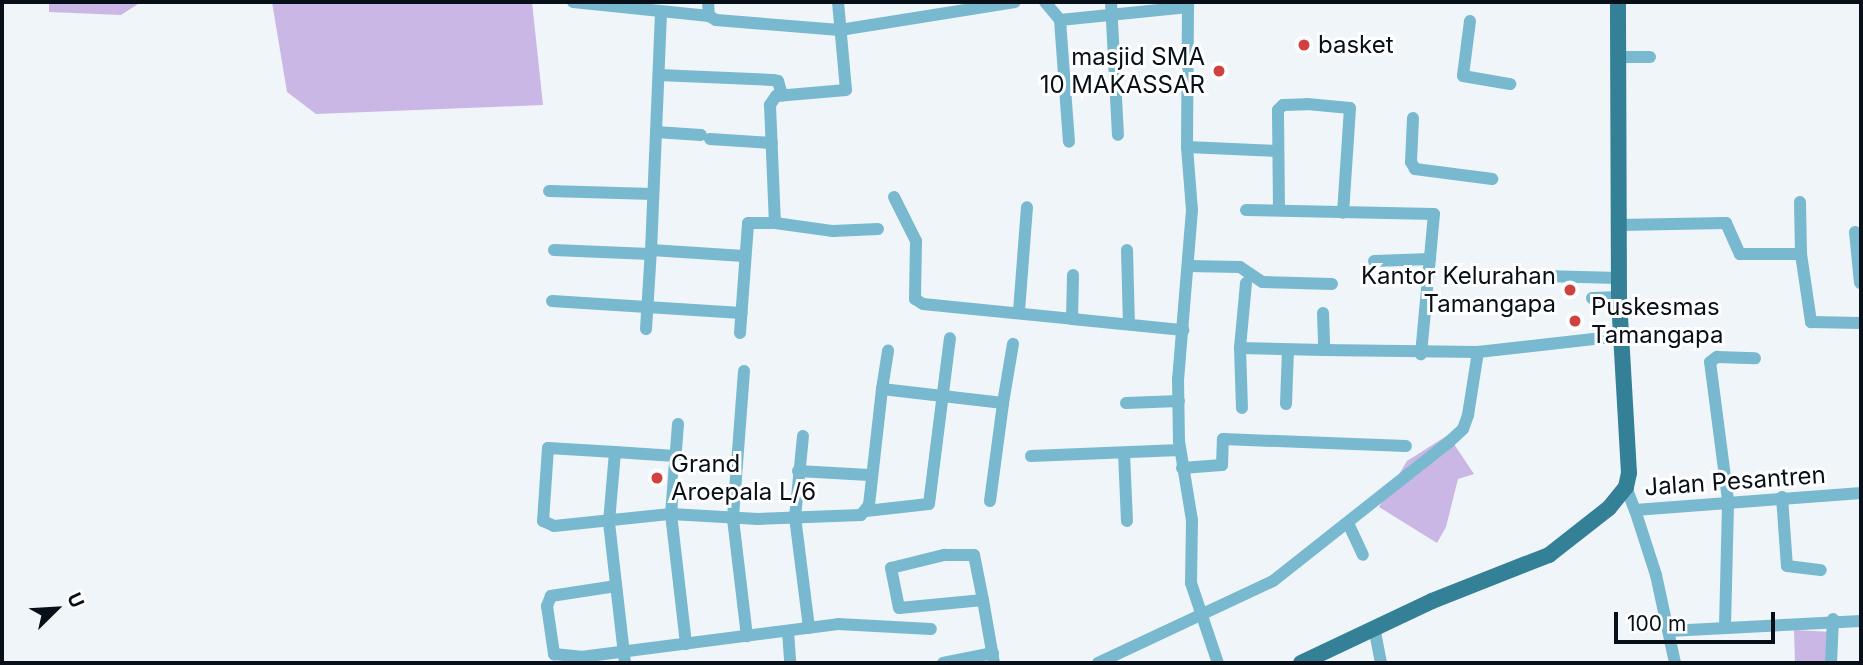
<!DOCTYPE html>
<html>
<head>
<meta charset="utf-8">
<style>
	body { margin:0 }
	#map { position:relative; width:1863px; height:665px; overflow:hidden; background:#f0f5fa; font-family:Inter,sans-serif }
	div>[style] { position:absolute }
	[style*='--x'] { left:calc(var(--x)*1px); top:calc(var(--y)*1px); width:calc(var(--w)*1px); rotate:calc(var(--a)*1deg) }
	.green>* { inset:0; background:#cab7e6 }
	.minor>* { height:12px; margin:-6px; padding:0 6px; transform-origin:6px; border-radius:6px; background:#79b9d0 }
	.major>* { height:16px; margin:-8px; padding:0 8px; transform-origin:8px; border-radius:8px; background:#338097 }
	.dots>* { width:19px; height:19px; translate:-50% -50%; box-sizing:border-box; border:4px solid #fff; border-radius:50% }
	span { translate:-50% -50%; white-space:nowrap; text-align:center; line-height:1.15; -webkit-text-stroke:6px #fff; paint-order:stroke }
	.poi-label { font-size:24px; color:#071018 }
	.left { translate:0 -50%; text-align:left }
	.right { translate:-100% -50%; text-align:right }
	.street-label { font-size:24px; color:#071018 }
	.frame { position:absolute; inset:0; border:4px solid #071018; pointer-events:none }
	.north { position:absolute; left:21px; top:574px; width:70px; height:70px; -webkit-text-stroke:5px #fff; paint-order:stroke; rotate:66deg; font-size:19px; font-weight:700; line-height:28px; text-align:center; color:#071018 }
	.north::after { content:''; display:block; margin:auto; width:24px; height:32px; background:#071018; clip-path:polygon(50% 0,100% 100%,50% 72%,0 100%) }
	.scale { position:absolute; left:1614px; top:612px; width:161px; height:32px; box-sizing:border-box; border:4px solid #071018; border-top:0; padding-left:9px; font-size:21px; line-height:24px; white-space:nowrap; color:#071018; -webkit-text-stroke:5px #fff; paint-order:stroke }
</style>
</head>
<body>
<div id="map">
	<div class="green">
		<div style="clip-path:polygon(49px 2px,141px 2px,121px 15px,49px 12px)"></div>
		<div style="clip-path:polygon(272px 2px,532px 2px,543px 105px,316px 114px,287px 92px)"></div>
		<div style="clip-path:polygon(1448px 435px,1474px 474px,1458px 479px,1446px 527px,1437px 543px,1379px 507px,1407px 461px)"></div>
		<div style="clip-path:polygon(1794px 630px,1832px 632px,1830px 663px,1795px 663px)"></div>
	</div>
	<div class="minor">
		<div style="--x:573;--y:2;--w:137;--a:5.9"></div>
		<div style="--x:708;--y:2;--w:14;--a:86"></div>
		<div style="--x:709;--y:16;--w:8;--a:30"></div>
		<div style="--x:716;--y:20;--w:124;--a:4.6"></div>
		<div style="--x:840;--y:30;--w:177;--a:-9.1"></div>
		<div style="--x:838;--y:2;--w:88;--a:84.8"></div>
		<div style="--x:846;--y:90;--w:70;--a:175.1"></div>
		<div style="--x:776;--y:96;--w:11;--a:124"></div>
		<div style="--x:770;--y:105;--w:118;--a:87.6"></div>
		<div style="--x:775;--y:223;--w:59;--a:7.9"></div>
		<div style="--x:833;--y:231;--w:45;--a:-2.5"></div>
		<div style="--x:1045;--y:2;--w:23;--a:50"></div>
		<div style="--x:1060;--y:20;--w:122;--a:85.8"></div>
		<div style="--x:1111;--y:2;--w:133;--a:87"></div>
		<div style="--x:1188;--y:2;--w:145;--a:90.4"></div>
		<div style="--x:1187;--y:147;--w:63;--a:85.5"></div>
		<div style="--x:1192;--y:210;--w:170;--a:94.7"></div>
		<div style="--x:1178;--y:379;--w:62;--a:89.1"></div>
		<div style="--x:1179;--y:441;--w:80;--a:80.7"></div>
		<div style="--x:1192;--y:520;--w:63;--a:90.9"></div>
		<div style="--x:1191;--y:583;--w:84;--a:71.4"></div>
		<div style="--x:661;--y:13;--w:237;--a:92.4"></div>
		<div style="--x:651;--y:250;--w:93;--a:3.7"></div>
		<div style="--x:1060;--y:20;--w:129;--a:-5.8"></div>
		<div style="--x:1470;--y:21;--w:55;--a:97.3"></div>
		<div style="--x:1463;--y:76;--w:48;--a:9.7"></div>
		<div style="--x:1618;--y:57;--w:32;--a:0"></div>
		<div style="--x:659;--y:75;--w:114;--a:2.5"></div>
		<div style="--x:773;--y:80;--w:5;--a:11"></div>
		<div style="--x:778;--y:81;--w:15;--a:74"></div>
		<div style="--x:1413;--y:118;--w:44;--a:92.6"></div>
		<div style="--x:1411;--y:162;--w:8;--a:60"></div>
		<div style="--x:1415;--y:169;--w:78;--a:7.4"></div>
		<div style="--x:656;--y:132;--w:45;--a:3.8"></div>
		<div style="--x:710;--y:139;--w:62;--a:3.7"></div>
		<div style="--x:1187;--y:147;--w:89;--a:2.6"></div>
		<div style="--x:549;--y:191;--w:104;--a:1.7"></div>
		<div style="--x:894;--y:197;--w:49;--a:63.4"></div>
		<div style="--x:916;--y:241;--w:58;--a:91"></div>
		<div style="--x:915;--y:299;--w:9;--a:32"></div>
		<div style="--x:923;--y:304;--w:150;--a:5.7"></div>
		<div style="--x:1800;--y:202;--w:52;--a:88.9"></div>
		<div style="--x:1279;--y:209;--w:99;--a:-90.6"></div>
		<div style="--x:1278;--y:110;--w:7;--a:-45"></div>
		<div style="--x:1283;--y:105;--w:24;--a:-2"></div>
		<div style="--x:1307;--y:104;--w:43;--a:5.3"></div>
		<div style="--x:1350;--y:108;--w:105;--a:93.8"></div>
		<div style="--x:1246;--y:210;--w:188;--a:1.2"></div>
		<div style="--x:1434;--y:214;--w:141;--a:95.3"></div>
		<div style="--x:1619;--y:225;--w:107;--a:-1.1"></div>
		<div style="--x:1726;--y:223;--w:34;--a:66"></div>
		<div style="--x:1740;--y:254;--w:61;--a:0"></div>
		<div style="--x:1801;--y:254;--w:69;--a:81.6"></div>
		<div style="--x:1811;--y:322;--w:50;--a:1.1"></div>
		<div style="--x:1855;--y:232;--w:51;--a:84.4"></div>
		<div style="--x:554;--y:250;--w:96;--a:2.4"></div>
		<div style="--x:1127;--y:250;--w:74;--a:88.5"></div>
		<div style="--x:1374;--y:261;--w:56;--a:-2"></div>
		<div style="--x:1188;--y:266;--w:52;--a:1.1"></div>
		<div style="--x:1240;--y:267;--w:27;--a:34"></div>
		<div style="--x:1262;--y:282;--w:70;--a:1.6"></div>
		<div style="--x:1073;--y:275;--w:44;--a:91.3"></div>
		<div style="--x:1072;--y:319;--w:112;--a:5.7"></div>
		<div style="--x:1543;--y:276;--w:76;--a:1.5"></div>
		<div style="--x:1246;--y:283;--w:65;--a:95.3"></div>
		<div style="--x:1240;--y:348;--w:84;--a:1.4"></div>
		<div style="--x:1592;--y:298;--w:27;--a:-2"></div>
		<div style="--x:552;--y:301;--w:190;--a:3.6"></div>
		<div style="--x:1019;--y:311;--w:104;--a:-85.6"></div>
		<div style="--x:1323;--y:313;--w:37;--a:88"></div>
		<div style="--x:1324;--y:350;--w:154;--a:0.7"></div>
		<div style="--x:1478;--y:352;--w:143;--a:-6.4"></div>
		<div style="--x:646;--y:329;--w:79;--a:-86.4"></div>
		<div style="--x:740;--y:333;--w:110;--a:-85.8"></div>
		<div style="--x:748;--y:223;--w:27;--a:0"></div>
		<div style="--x:1240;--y:348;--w:60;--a:88.1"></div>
		<div style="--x:744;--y:371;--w:148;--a:94.3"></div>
		<div style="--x:733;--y:519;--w:118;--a:83.2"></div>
		<div style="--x:882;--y:389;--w:39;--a:-81"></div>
		<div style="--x:1126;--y:403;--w:53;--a:-2.2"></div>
		<div style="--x:1286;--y:404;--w:54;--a:-87.9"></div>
		<div style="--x:678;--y:424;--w:90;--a:94.4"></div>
		<div style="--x:671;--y:514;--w:131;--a:83.4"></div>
		<div style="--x:803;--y:436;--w:81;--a:95.6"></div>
		<div style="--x:795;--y:517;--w:112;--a:82.8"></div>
		<div style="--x:615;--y:452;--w:67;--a:-176.6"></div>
		<div style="--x:548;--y:448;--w:73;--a:93.9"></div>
		<div style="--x:543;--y:521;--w:12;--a:24"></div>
		<div style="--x:554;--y:526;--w:118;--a:-5.9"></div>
		<div style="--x:671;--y:514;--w:87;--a:3.3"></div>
		<div style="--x:758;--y:519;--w:103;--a:-2.2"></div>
		<div style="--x:861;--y:515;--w:13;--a:-51"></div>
		<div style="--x:869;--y:505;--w:117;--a:-83.6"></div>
		<div style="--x:882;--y:389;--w:122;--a:6.6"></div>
		<div style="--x:1003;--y:403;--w:60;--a:-80.4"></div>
		<div style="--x:1124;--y:453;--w:68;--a:87.5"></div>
		<div style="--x:1031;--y:456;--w:149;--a:-2.3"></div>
		<div style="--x:1182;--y:468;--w:40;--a:-4.3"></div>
		<div style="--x:1222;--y:465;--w:26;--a:-88"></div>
		<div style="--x:1223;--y:439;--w:183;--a:2.2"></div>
		<div style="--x:798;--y:471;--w:71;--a:3.2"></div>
		<div style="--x:1626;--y:487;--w:25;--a:69"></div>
		<div style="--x:1635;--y:510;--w:227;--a:-4.3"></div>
		<div style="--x:1782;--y:497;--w:69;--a:85.9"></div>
		<div style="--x:1787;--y:566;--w:34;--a:7"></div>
		<div style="--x:990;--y:501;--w:99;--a:-82.4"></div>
		<div style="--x:1635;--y:510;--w:68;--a:72.1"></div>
		<div style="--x:1656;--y:575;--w:90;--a:77.8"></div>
		<div style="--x:866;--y:511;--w:63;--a:-6.3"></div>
		<div style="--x:929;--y:504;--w:167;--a:-82.8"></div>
		<div style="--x:1348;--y:523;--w:35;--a:65"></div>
		<div style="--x:616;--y:586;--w:66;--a:171.3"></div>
		<div style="--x:551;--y:596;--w:11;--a:112"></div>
		<div style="--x:547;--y:606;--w:49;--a:81.7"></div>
		<div style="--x:554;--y:654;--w:27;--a:6"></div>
		<div style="--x:581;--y:657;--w:259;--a:-7.3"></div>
		<div style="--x:838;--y:624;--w:93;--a:3.1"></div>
		<div style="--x:983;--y:600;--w:84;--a:174.6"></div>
		<div style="--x:899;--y:608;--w:41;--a:-101.3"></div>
		<div style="--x:891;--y:568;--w:55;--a:-13.8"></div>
		<div style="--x:944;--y:555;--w:30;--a:0"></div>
		<div style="--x:974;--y:555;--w:46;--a:78.7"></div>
		<div style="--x:983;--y:600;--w:64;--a:80.1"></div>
		<div style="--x:1725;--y:627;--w:127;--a:-88.6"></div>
		<div style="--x:1728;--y:500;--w:139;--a:-97.4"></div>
		<div style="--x:1710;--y:362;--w:9;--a:-36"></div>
		<div style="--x:1717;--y:357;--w:38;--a:2"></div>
		<div style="--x:788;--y:631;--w:32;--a:86"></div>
		<div style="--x:1669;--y:631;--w:192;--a:-3"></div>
		<div style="--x:1375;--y:632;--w:32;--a:79"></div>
		<div style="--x:625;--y:663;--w:142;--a:-96.5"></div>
		<div style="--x:609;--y:522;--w:70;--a:-85.1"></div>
		<div style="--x:615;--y:452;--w:60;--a:3.8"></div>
		<div style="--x:943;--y:663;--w:51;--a:-11.3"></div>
		<div style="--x:1098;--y:663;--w:193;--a:-25.1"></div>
		<div style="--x:1273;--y:581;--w:224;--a:-38.3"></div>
		<div style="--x:1449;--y:442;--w:19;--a:-43"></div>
		<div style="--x:1463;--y:429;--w:15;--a:-70"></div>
		<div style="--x:1468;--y:415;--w:64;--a:-81"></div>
		<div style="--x:1831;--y:663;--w:44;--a:-87.4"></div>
	</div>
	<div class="major">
		<div style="--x:1301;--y:663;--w:145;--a:-25.3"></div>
		<div style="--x:1432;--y:601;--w:126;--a:-21.5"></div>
		<div style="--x:1549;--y:555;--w:76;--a:-38.1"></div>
		<div style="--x:1609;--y:508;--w:27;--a:-51"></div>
		<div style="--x:1626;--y:487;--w:14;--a:-78"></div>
		<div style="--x:1629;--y:473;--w:172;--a:-93.3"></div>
		<div style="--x:1619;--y:301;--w:299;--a:-90.2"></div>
	</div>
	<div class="dots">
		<div style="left:1304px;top:45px;background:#d04140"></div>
		<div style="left:1219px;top:71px;background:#d04140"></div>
		<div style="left:1570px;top:290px;background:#d04140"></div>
		<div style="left:1575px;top:321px;background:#d04140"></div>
		<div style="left:657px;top:478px;background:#d04140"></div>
	</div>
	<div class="poi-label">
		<span class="left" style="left:1318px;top:45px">basket</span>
		<span class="right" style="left:1205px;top:71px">masjid SMA<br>10 MAKASSAR</span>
		<span class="right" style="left:1556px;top:290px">Kantor Kelurahan<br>Tamangapa</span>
		<span class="left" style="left:1591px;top:321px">Puskesmas<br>Tamangapa</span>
		<span class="left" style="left:671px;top:478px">Grand<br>Aroepala L/6</span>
	</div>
	<div class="street-label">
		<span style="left:1735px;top:481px;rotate:-4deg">Jalan Pesantren</span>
	</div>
	<div class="frame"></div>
	<div class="north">U</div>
	<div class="scale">100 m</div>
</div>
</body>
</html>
